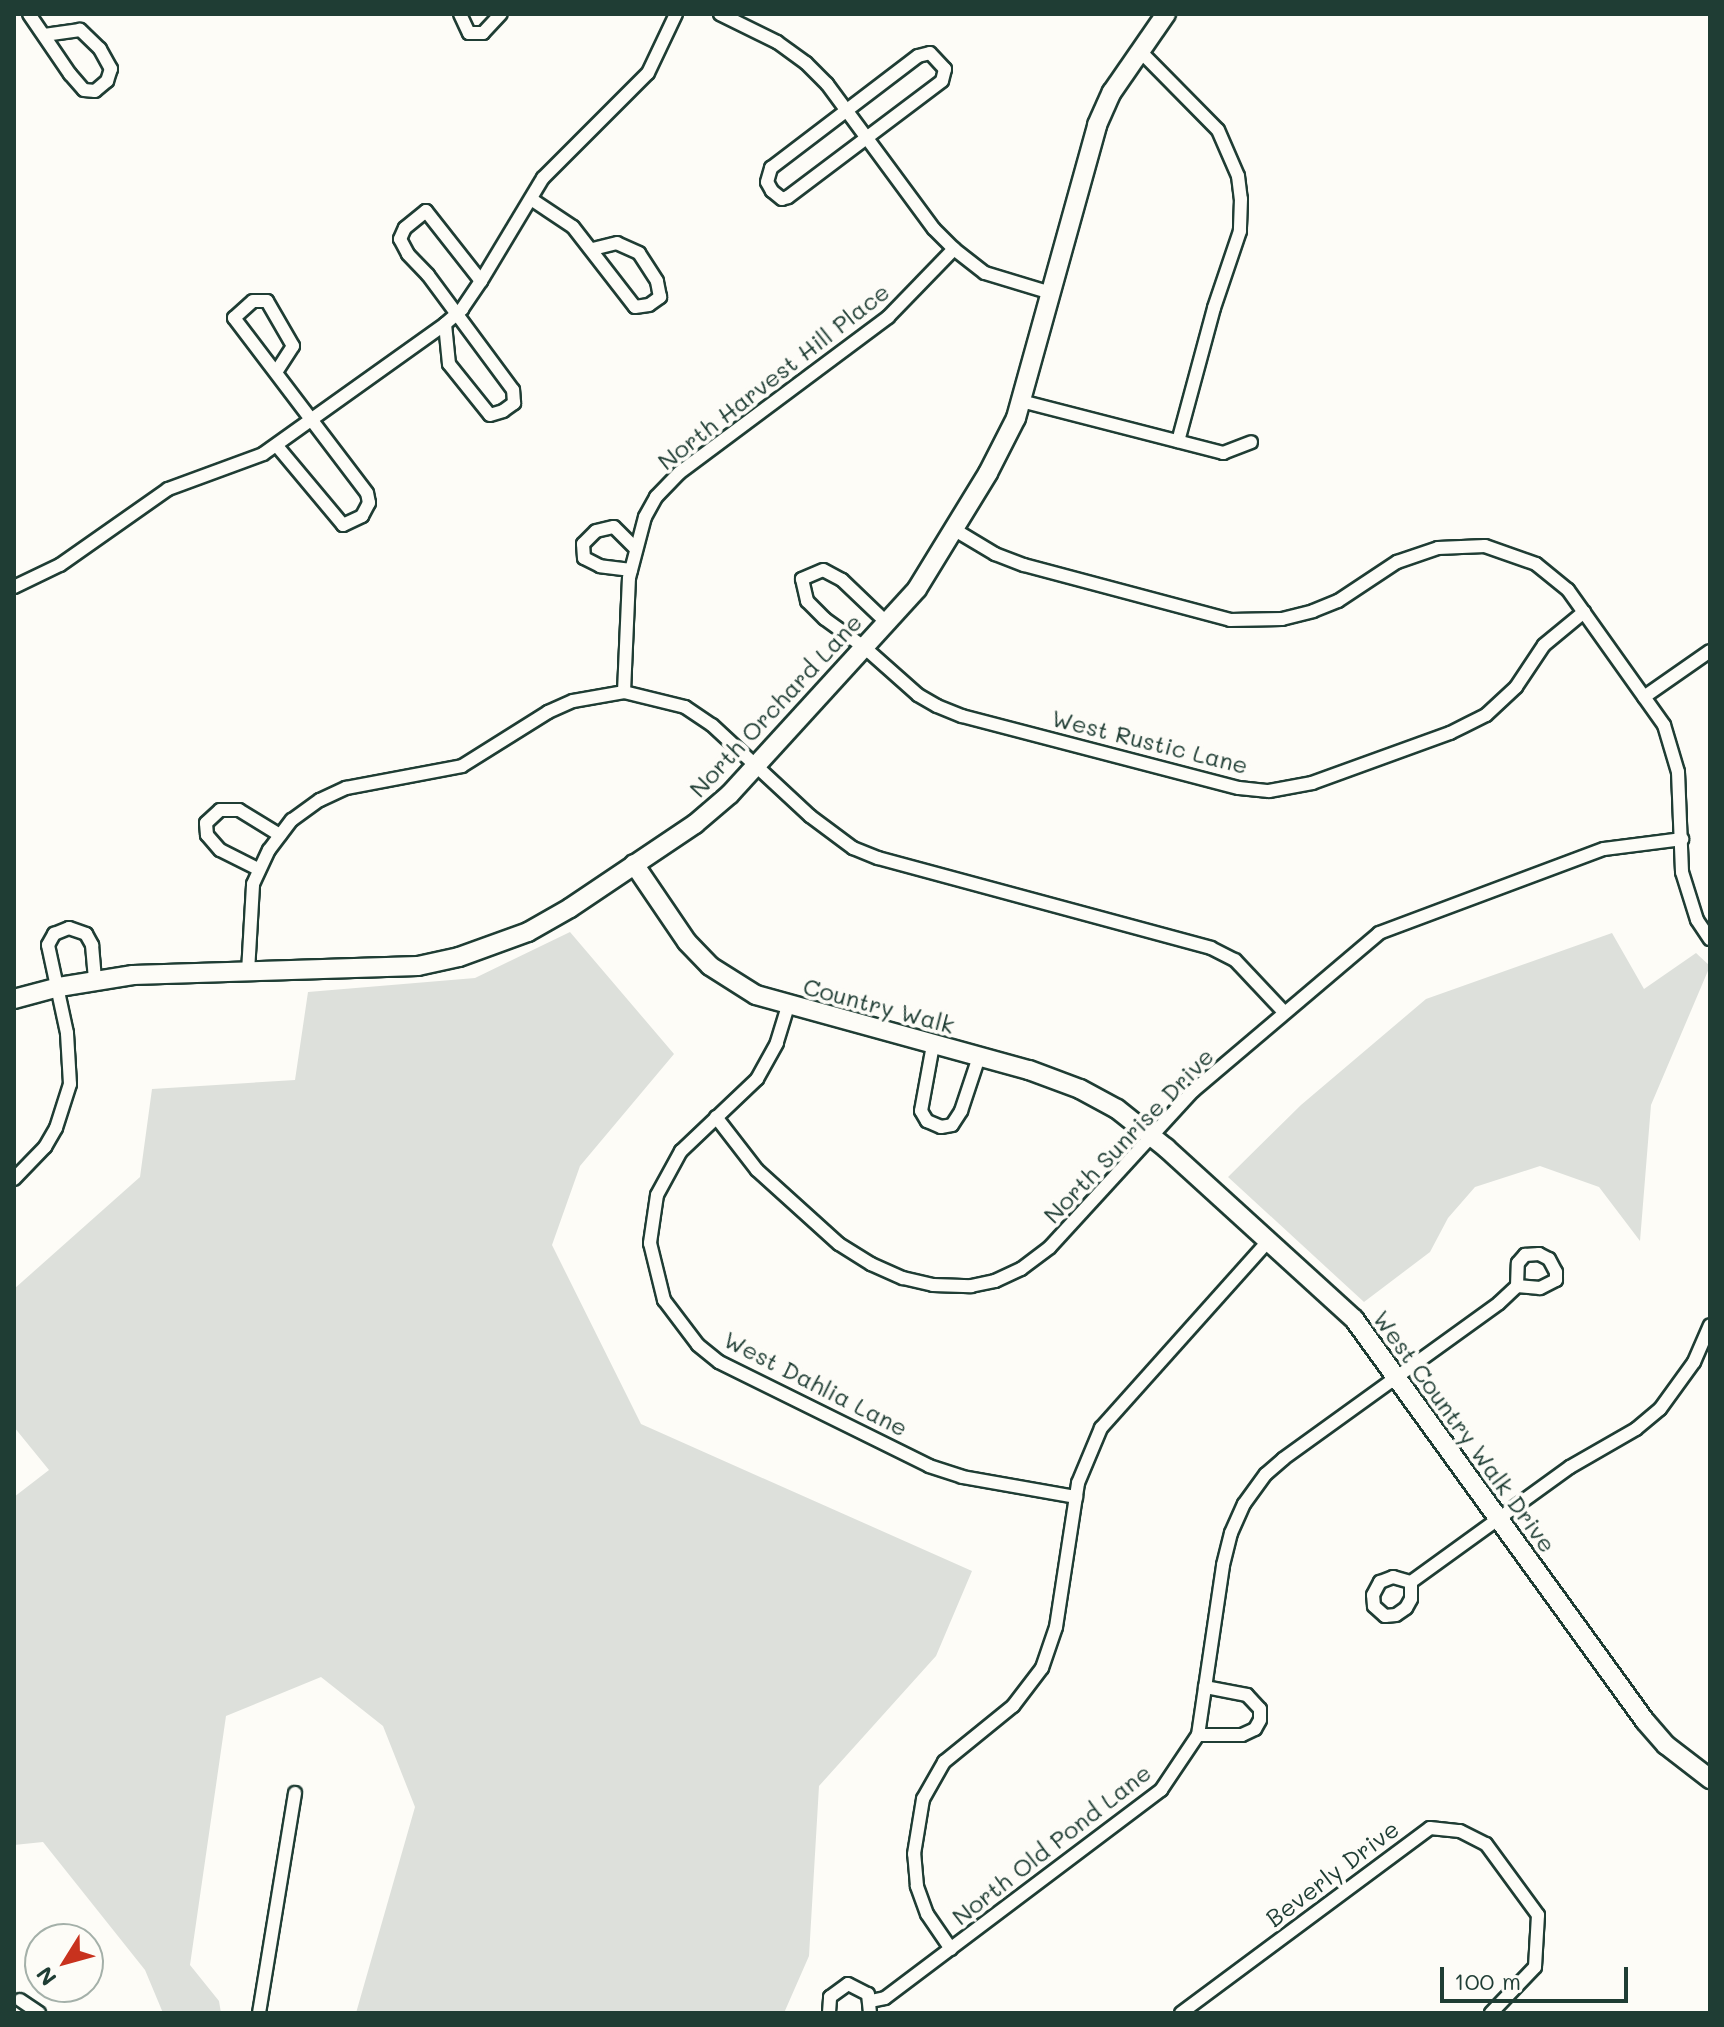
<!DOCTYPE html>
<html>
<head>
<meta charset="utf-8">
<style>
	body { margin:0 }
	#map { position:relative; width:1724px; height:2027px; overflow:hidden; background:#fdfcf7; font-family:Mali,sans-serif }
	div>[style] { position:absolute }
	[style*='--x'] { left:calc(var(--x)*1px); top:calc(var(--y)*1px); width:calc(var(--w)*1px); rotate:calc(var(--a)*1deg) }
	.green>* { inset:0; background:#dde0db }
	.roads { filter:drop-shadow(2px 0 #1f3d34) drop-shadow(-2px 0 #1f3d34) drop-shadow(0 2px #1f3d34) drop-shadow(0 -2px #1f3d34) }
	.street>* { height:12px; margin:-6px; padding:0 6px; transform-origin:6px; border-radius:6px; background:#fdfcf7 }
	.secondary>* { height:18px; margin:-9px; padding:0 9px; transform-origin:9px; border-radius:9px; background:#fdfcf7 }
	span { translate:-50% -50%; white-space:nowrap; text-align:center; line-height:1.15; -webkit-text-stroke:8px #fdfcf7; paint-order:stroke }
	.street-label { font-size:24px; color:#1f3d34 }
	.frame { position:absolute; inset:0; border:16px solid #1f3d34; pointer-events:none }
	.north { position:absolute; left:24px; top:1923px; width:80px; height:80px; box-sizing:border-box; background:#fdfcf7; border:2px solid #a4b0a9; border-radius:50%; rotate:233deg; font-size:22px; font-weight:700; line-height:32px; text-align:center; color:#1f3d34 }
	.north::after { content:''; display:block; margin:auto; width:28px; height:36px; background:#c8321e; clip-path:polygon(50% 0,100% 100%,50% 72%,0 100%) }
	.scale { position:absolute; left:1440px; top:1967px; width:188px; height:36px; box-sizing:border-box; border:4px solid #1f3d34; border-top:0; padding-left:10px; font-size:24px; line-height:28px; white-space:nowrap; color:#1f3d34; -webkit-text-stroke:6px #fdfcf7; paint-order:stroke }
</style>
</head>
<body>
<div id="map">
	<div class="green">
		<div style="clip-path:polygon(570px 932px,674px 1054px,580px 1166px,552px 1245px,641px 1424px,972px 1571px,936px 1656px,819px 1786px,809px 1956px,784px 2013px,356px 2013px,415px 1807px,383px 1726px,321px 1677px,226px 1716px,190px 1965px,219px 2001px,221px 2013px,163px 2013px,145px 1970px,43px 1842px,14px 1845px,14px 1497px,49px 1470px,14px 1427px,14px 1289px,140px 1177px,152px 1089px,295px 1080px,308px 992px,475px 978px)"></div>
		<div style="clip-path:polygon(1612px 933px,1644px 989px,1696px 953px,1710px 966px,1651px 1105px,1640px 1241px,1599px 1187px,1540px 1166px,1475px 1187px,1448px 1218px,1430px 1252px,1364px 1302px,1228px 1177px,1301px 1105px,1426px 999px)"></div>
	</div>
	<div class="roads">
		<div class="street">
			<div style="--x:29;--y:14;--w:73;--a:55.7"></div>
			<div style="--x:70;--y:74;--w:21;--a:49"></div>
			<div style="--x:84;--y:90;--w:11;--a:5"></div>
			<div style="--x:95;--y:91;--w:16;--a:-40"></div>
			<div style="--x:107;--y:81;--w:13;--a:-72"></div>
			<div style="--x:111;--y:69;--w:23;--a:-119"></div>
			<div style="--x:100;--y:49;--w:28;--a:-136"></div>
			<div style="--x:80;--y:30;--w:36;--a:172"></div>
			<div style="--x:460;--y:14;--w:21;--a:65"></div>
			<div style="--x:469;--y:33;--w:14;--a:0"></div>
			<div style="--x:483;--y:33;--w:26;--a:-47"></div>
			<div style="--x:720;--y:14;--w:64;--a:26.2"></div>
			<div style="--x:777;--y:42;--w:36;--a:36"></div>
			<div style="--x:806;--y:63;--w:30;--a:45"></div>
			<div style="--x:827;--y:84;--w:180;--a:53.6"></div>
			<div style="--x:934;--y:229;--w:28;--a:45"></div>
			<div style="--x:954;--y:249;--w:39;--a:38"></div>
			<div style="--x:985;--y:273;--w:69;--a:16.9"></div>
			<div style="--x:1139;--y:50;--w:112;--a:45.4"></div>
			<div style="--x:1218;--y:130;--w:50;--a:66.5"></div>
			<div style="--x:1238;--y:176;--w:23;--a:83"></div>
			<div style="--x:1241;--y:199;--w:32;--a:92"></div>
			<div style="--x:1240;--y:231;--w:81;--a:108.7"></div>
			<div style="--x:1214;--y:308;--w:138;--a:105.1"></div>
			<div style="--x:930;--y:53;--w:22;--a:47"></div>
			<div style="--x:945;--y:69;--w:12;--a:104"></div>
			<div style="--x:942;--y:81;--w:193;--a:143"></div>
			<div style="--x:788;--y:197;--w:6;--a:162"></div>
			<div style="--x:782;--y:199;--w:13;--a:-141"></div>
			<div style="--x:772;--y:191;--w:10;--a:-119"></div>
			<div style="--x:767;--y:182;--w:15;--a:-74"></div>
			<div style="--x:771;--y:168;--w:185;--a:-37.3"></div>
			<div style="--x:918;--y:56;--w:12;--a:-14"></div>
			<div style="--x:531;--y:199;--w:50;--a:33.7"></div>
			<div style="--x:573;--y:227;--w:101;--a:52.2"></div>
			<div style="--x:635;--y:307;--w:14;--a:-8"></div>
			<div style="--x:649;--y:305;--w:14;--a:-36"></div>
			<div style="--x:660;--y:297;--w:16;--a:-101"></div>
			<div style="--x:657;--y:281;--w:33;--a:-123"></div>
			<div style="--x:639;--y:253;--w:24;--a:-156"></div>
			<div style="--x:617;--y:243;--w:25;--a:166"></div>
			<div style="--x:445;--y:324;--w:40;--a:84.3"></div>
			<div style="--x:449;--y:364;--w:65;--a:51.2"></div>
			<div style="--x:490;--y:415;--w:14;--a:-17"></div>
			<div style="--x:503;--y:411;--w:14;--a:-36"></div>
			<div style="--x:514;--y:403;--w:13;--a:-94"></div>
			<div style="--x:513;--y:390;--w:143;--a:-126.5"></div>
			<div style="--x:428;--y:275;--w:29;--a:-134"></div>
			<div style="--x:408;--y:254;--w:17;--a:-118"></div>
			<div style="--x:400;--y:239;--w:12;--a:-66"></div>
			<div style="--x:405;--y:228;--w:27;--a:-39"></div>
			<div style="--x:426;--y:211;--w:89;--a:51.8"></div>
			<div style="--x:1021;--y:401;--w:209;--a:14.4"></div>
			<div style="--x:1223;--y:453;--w:30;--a:-21"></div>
			<div style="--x:277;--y:446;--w:103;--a:50.1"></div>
			<div style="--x:343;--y:525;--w:21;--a:-25"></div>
			<div style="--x:362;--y:516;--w:15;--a:-62"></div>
			<div style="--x:369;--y:503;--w:10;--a:-101"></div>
			<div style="--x:367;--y:493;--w:220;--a:-127.2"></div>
			<div style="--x:234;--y:318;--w:25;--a:-42"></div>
			<div style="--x:253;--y:301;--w:14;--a:0"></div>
			<div style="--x:267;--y:301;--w:52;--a:60"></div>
			<div style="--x:293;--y:346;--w:30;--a:123"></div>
			<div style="--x:955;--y:530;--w:47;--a:31"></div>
			<div style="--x:995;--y:554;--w:31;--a:21"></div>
			<div style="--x:1024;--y:565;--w:213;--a:14.9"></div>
			<div style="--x:1230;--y:620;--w:52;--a:-1.1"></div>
			<div style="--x:1282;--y:619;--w:32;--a:-14"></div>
			<div style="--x:1313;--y:611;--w:27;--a:-22"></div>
			<div style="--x:1338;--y:601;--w:71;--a:-33.5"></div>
			<div style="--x:1397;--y:562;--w:43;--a:-18.9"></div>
			<div style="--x:1438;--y:548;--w:47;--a:-2.4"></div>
			<div style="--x:1485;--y:546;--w:54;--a:19.4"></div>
			<div style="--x:1536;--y:564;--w:41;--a:39.1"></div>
			<div style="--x:1568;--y:590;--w:166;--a:54.6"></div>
			<div style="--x:1664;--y:725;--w:49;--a:73.4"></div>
			<div style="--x:1678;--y:772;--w:100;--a:87.7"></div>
			<div style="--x:1682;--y:872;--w:50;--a:72.6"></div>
			<div style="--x:1697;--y:920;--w:23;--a:56"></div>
			<div style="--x:631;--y:570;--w:31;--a:-173"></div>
			<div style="--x:600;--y:566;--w:18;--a:-153"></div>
			<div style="--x:584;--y:558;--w:14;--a:-94"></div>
			<div style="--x:583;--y:544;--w:18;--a:-45"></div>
			<div style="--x:596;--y:531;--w:18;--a:-13"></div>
			<div style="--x:614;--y:527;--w:28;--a:45"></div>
			<div style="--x:14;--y:587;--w:51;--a:-25.6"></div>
			<div style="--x:60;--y:565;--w:132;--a:-35.1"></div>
			<div style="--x:168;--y:489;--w:101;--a:-20.2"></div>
			<div style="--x:263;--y:454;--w:224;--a:-35.5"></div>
			<div style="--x:445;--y:324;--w:23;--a:-41"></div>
			<div style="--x:462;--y:309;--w:34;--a:-56"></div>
			<div style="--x:481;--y:281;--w:120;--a:-59"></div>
			<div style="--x:543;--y:178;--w:148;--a:-45"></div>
			<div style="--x:648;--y:73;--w:65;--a:-64.6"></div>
			<div style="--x:886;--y:622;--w:61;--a:-136.3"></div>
			<div style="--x:842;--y:580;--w:21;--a:-152"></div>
			<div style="--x:823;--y:570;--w:23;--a:157"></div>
			<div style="--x:802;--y:579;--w:23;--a:77"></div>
			<div style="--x:807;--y:601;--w:25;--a:45"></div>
			<div style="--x:825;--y:619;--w:48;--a:35.7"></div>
			<div style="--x:864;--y:647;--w:72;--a:41.6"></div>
			<div style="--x:918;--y:695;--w:22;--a:30"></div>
			<div style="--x:937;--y:706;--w:27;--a:22"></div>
			<div style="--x:962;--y:716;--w:286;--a:14.6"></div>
			<div style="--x:1239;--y:788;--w:30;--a:6"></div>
			<div style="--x:1269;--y:791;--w:44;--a:-10.5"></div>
			<div style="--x:1312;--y:783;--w:147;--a:-19.9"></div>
			<div style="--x:1450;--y:733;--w:40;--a:-26.6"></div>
			<div style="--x:1486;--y:715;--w:41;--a:-43"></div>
			<div style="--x:1516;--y:687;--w:50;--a:-56.3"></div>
			<div style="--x:1544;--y:645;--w:52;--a:-39.5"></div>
			<div style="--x:624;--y:692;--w:114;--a:-87.5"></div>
			<div style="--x:629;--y:578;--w:63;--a:-75.3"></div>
			<div style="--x:645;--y:517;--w:23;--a:-61"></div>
			<div style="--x:656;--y:497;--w:33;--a:-46"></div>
			<div style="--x:679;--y:473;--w:261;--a:-36.7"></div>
			<div style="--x:888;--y:317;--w:95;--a:-45.9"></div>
			<div style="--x:1644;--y:697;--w:80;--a:-34.9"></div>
			<div style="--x:258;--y:869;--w:42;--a:-153.4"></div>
			<div style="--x:220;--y:850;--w:20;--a:-131"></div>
			<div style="--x:207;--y:835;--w:12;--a:-95"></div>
			<div style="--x:206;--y:823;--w:19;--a:-43"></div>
			<div style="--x:220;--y:810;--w:19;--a:0"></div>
			<div style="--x:239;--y:810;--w:48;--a:31.4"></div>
			<div style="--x:248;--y:972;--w:88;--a:-86.7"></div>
			<div style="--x:253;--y:884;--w:38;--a:-65"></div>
			<div style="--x:269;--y:850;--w:38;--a:-53"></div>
			<div style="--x:292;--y:820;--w:34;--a:-36"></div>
			<div style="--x:320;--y:800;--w:29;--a:-25"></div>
			<div style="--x:346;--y:788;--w:118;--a:-10.7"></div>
			<div style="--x:462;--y:766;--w:102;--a:-32.1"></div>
			<div style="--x:548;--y:712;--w:27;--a:-24"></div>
			<div style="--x:573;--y:701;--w:52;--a:-10"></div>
			<div style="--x:624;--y:692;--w:63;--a:13.8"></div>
			<div style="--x:685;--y:707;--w:32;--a:34"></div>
			<div style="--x:712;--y:725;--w:134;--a:42.9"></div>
			<div style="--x:810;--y:816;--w:54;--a:36.7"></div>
			<div style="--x:853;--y:848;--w:27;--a:22"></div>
			<div style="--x:878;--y:858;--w:345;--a:15.1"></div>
			<div style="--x:1211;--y:948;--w:27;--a:27"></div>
			<div style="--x:1235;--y:960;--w:71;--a:46.7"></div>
			<div style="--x:788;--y:1006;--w:39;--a:107"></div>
			<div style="--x:777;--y:1043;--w:41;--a:119.1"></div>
			<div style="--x:757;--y:1079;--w:105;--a:136.5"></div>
			<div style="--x:681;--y:1151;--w:50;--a:118.6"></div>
			<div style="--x:657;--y:1195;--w:49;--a:98.3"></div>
			<div style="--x:650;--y:1243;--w:59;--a:76.2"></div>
			<div style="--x:664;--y:1300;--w:56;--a:52.9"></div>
			<div style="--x:698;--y:1345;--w:27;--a:39"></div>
			<div style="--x:719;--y:1362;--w:234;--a:26.3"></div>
			<div style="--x:929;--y:1466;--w:35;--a:18"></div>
			<div style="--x:962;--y:1477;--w:116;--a:10"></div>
			<div style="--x:933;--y:1045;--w:67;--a:100.3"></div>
			<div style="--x:921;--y:1111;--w:12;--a:59"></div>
			<div style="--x:927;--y:1121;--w:15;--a:23"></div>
			<div style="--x:941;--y:1127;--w:11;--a:-10"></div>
			<div style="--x:952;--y:1125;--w:17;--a:-57"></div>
			<div style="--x:961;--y:1111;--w:57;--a:-71.6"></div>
			<div style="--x:716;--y:1117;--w:67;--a:52.3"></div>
			<div style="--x:757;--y:1170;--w:110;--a:42.1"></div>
			<div style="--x:839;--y:1244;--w:38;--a:32"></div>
			<div style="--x:871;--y:1264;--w:35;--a:24"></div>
			<div style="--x:903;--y:1278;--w:31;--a:13"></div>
			<div style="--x:933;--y:1285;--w:38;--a:2"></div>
			<div style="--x:971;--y:1286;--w:25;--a:-12"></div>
			<div style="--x:995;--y:1281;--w:29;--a:-25"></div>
			<div style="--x:1021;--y:1269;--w:36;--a:-37"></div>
			<div style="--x:1050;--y:1247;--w:212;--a:-47.5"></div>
			<div style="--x:1193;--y:1091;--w:244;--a:-40.3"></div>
			<div style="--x:1379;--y:933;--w:240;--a:-20.5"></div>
			<div style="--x:1604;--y:849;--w:79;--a:-7.3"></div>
			<div style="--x:14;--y:1179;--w:45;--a:-45.9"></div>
			<div style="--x:45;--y:1147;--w:22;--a:-60"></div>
			<div style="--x:56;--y:1128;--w:46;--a:-72.3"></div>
			<div style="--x:70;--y:1084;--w:51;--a:-93.4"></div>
			<div style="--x:67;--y:1033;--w:90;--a:-102.2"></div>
			<div style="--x:48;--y:945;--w:13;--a:-61"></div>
			<div style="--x:54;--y:934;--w:16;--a:-22"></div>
			<div style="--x:69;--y:928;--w:18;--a:19"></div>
			<div style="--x:86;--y:934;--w:13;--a:61"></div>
			<div style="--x:92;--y:945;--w:35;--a:85"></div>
			<div style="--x:1539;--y:1254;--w:11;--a:27"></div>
			<div style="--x:1549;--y:1259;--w:15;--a:62"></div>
			<div style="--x:1556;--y:1272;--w:8;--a:90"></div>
			<div style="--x:1556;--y:1280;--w:18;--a:153"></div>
			<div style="--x:1540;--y:1288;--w:23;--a:-175"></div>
			<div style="--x:1517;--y:1286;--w:23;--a:-88"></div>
			<div style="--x:1518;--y:1263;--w:11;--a:-49"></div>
			<div style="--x:1525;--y:1255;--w:14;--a:-4"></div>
			<div style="--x:1393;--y:1577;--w:19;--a:16"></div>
			<div style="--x:1411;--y:1582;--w:17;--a:90"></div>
			<div style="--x:1411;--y:1599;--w:10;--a:119"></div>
			<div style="--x:1406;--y:1608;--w:12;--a:145"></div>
			<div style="--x:1396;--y:1615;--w:11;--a:175"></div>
			<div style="--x:1385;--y:1616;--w:15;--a:-138"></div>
			<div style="--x:1374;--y:1606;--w:11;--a:-95"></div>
			<div style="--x:1373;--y:1595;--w:15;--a:-62"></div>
			<div style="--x:1380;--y:1582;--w:14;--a:-21"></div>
			<div style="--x:1411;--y:1582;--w:196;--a:-35.9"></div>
			<div style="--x:1570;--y:1467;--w:76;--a:-29.9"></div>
			<div style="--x:1636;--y:1429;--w:31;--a:-40"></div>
			<div style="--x:1660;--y:1409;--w:58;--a:-54.1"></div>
			<div style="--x:1694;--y:1362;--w:40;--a:-66.6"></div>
			<div style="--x:1198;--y:1735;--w:44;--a:0"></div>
			<div style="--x:1242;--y:1735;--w:14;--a:-25"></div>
			<div style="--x:1255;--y:1729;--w:10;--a:-61"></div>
			<div style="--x:1260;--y:1720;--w:11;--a:-90"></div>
			<div style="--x:1260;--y:1709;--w:19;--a:-133"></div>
			<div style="--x:1247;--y:1695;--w:43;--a:-169.2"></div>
			<div style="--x:951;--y:1949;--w:42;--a:-124.4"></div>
			<div style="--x:927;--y:1914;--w:30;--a:-110"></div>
			<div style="--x:917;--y:1886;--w:32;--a:-95"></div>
			<div style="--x:914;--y:1854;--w:56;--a:-80.7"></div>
			<div style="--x:923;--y:1799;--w:43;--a:-60.4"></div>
			<div style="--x:944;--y:1762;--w:89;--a:-39.1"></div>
			<div style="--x:1013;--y:1706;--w:48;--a:-52.7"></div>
			<div style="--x:1042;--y:1668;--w:43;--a:-71.1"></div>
			<div style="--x:1056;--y:1627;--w:146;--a:-81.3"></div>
			<div style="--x:1078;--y:1483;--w:60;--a:-67.3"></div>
			<div style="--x:1101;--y:1428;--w:252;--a:-48.2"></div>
			<div style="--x:20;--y:2000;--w:23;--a:34"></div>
			<div style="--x:871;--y:2001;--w:14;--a:-12"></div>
			<div style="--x:885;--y:1998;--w:346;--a:-37"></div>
			<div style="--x:1161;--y:1790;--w:66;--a:-56.1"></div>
			<div style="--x:1198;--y:1735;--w:172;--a:-81.6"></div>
			<div style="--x:1223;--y:1565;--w:33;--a:-76"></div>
			<div style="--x:1231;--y:1533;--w:32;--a:-66"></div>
			<div style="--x:1244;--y:1504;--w:37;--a:-54"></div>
			<div style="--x:1266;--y:1474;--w:23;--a:-41"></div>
			<div style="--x:1283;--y:1459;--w:266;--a:-35.8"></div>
			<div style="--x:1499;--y:1303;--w:25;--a:-43"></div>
			<div style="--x:259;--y:2013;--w:223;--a:-80.7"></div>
			<div style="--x:829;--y:2013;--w:16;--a:-86"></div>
			<div style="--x:830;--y:1997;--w:22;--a:-36"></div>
			<div style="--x:848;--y:1984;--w:22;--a:27"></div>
			<div style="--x:868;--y:1994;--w:19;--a:84"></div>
			<div style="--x:1181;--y:2013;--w:310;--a:-36.6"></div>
			<div style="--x:1430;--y:1828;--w:30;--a:6"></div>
			<div style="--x:1460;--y:1831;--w:29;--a:27"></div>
			<div style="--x:1486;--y:1844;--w:88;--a:53.8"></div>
			<div style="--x:1538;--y:1915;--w:52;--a:93.3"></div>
			<div style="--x:1535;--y:1967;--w:64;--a:133.7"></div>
		</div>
		<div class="secondary">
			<div style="--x:634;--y:864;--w:94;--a:55.8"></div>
			<div style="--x:687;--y:942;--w:33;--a:46"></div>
			<div style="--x:710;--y:966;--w:54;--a:32.2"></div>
			<div style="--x:756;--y:995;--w:283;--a:15.4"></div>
			<div style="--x:1029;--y:1070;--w:54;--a:20.4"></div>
			<div style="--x:1080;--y:1089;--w:42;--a:28.4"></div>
			<div style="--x:1117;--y:1109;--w:63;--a:38.5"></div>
			<div style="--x:1166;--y:1148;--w:254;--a:42.3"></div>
			<div style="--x:1354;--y:1319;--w:496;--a:54.1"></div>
			<div style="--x:1645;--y:1721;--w:32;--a:49"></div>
			<div style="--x:1666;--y:1745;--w:56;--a:37.7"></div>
			<div style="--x:14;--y:999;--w:47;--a:-14.9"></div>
			<div style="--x:59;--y:987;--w:75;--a:-9.2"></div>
			<div style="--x:133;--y:975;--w:285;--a:-1.8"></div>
			<div style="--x:418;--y:966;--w:42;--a:-12.4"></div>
			<div style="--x:459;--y:957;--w:73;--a:-19.9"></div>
			<div style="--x:528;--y:932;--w:48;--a:-29.7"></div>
			<div style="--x:570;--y:908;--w:151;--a:-33.9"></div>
			<div style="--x:695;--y:824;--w:46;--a:-40.6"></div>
			<div style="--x:730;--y:794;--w:277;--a:-47.6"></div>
			<div style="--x:917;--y:589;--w:136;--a:-58.5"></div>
			<div style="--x:988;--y:473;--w:62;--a:-63"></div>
			<div style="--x:1016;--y:418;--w:304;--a:-74.5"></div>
			<div style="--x:1097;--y:125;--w:36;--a:-66"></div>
			<div style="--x:1112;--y:92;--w:95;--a:-55.3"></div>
		</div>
	</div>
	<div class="street-label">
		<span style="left:773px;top:376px;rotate:-38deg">North Harvest Hill Place</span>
		<span style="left:775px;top:705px;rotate:-47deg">North Orchard Lane</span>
		<span style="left:1150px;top:741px;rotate:14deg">West Rustic Lane</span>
		<span style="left:879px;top:1005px;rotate:15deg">Country Walk</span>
		<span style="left:1128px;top:1135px;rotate:-46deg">North Sunrise Drive</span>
		<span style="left:816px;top:1383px;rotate:27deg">West Dahlia Lane</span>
		<span style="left:1465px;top:1431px;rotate:54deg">West Country Walk Drive</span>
		<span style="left:1051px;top:1844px;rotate:-38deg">North Old Pond Lane</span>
		<span style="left:1332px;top:1873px;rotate:-37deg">Beverly Drive</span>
	</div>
	<div class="frame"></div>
	<div class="north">N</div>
	<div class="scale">100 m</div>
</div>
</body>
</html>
